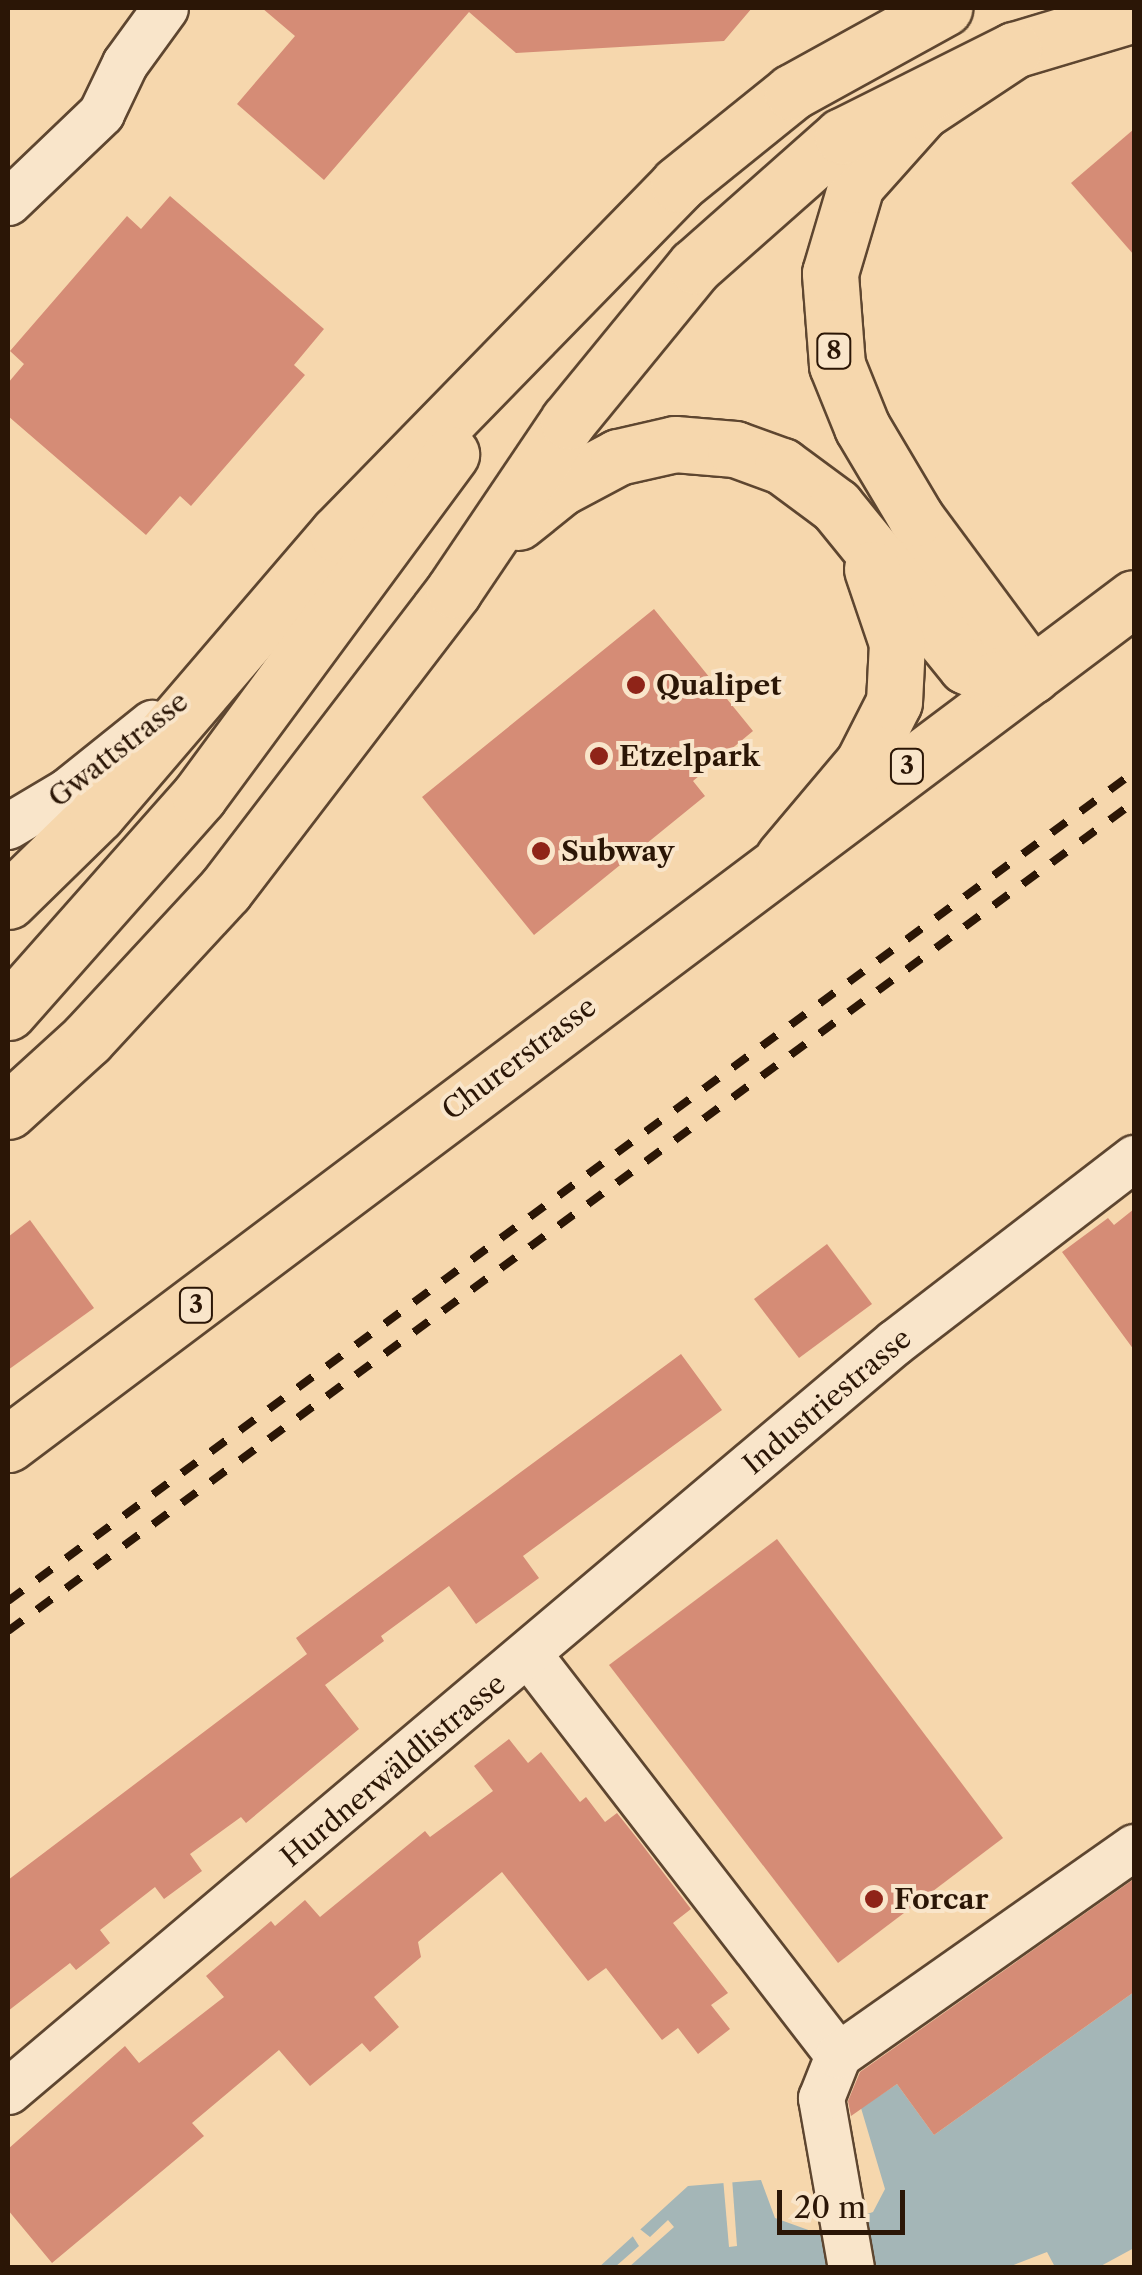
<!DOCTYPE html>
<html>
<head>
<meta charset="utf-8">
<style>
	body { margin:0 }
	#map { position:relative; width:1142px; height:2275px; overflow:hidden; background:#f6d7ad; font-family:"Libre Caslon Text",serif }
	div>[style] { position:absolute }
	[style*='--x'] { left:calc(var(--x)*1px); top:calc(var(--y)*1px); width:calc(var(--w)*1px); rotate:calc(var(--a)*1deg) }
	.water>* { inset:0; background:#a4b6b7 }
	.pier>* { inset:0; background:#f6d7ad }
	.building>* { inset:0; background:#d58c76 }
	.roads { filter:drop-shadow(2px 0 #5e4630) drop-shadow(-2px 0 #5e4630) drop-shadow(0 2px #5e4630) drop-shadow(0 -2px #5e4630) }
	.minor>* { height:45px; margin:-22.5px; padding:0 22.5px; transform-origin:22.5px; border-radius:22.5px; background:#f9e5ca }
	.major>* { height:55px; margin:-27.5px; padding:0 27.5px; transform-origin:27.5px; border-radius:27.5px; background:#f6d7ad }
	.highway>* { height:55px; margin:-27.5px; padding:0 27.5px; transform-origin:27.5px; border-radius:27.5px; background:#f6d7ad }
	.rail>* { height:8px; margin-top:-4px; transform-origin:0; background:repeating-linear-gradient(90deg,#2b1606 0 18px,transparent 0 36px) }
	.dots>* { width:28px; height:28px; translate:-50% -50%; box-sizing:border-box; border:5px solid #f9e5ca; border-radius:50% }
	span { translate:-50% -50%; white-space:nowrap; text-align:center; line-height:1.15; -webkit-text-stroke:8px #f9e5ca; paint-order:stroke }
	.shield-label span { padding:2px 8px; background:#f9e5ca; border:2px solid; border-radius:8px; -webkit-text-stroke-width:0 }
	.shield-label { font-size:25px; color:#2b1606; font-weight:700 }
	.poi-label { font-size:28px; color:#2b1606; font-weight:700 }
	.left { translate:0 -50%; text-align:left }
	.street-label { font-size:28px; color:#2b1606 }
	.frame { position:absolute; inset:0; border:10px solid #2b1606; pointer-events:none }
	.scale { position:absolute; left:777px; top:2190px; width:128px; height:45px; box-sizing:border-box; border:5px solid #2b1606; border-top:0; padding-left:12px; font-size:30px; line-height:35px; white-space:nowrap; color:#2b1606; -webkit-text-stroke:8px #f9e5ca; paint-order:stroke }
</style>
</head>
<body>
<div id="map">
	<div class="water">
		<div style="clip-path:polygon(1134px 1992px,1134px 2248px,1099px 2267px,1055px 2267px,1047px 2252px,1006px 2268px,598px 2268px,688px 2186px,761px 2180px,775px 2218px,814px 2232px,873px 2212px,885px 2189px,861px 2108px,897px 2084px,934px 2135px)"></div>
	</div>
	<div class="pier">
		<div style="clip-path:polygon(723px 2178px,732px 2178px,737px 2246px,729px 2247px)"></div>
		<div style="clip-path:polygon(668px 2220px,674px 2227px,629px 2267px,615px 2267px,639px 2246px,630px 2232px,636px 2226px,650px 2237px)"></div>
	</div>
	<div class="building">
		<div style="clip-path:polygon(262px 8px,752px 8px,724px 41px,516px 53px,469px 12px,324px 180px,237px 104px,295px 36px)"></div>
		<div style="clip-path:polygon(1134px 129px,1134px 255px,1071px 183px)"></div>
		<div style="clip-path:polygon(170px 196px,324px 329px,294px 365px,305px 375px,191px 506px,180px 496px,146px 535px,8px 416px,8px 383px,24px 364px,10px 351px,127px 216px,141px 229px)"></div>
		<div style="clip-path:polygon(654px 609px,753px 731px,693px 781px,705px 796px,534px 935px,422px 797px)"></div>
		<div style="clip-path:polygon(1134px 1209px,1134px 1350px,1062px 1252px,1108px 1218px,1114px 1225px)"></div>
		<div style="clip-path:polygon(30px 1220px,94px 1308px,8px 1370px,8px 1237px)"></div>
		<div style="clip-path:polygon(827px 1244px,872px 1304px,799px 1358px,754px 1299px)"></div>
		<div style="clip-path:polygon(681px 1354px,722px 1410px,523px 1556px,539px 1578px,476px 1624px,449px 1586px,381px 1636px,384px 1641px,325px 1685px,359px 1729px,246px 1823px,241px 1817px,190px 1854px,202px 1871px,164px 1899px,155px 1887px,100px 1930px,110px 1943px,76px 1970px,70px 1963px,8px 2011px,8px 1880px,307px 1654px,296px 1638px)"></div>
		<div style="clip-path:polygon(777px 1539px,1003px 1838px,838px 1963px,609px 1665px)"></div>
		<div style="clip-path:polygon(509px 1739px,528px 1763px,541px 1752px,580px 1802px,586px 1797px,605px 1822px,617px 1813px,640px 1842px,691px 1909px,673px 1923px,728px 1993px,711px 2005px,730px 2029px,698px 2054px,678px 2028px,662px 2040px,606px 1968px,588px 1981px,502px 1872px,418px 1942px,421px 1957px,374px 1997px,399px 2027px,370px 2052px,362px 2043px,310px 2086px,279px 2050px,192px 2123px,204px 2136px,52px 2263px,8px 2210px,8px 2149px,125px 2046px,139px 2063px,224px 1997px,206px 1976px,271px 1921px,275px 1926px,305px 1900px,320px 1917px,425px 1831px,430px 1837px,493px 1791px,474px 1766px)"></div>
		<div style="clip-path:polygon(1134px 1879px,1134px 1992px,934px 2135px,897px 2084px,851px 2116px,848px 2101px,860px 2072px)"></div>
	</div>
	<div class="roads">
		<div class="minor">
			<div style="--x:8;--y:202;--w:129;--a:-43.7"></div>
			<div style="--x:101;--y:113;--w:55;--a:-64.4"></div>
			<div style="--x:125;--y:63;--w:68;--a:-54"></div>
			<div style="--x:8;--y:826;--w:69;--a:-30.7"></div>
			<div style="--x:67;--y:791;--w:109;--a:-38.7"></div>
			<div style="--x:530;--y:1656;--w:504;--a:52.33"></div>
			<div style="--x:8;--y:2091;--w:1161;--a:-40.18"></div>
			<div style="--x:895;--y:1342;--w:302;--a:-37.6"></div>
			<div style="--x:851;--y:2268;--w:173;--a:-100"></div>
			<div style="--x:821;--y:2098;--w:46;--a:-68.4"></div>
			<div style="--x:838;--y:2055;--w:362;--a:-35.1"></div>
		</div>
		<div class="major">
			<div style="--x:1032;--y:675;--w:195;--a:-126.5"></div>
			<div style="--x:916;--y:518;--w:106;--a:-120.7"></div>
			<div style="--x:862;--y:427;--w:67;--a:-112"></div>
			<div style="--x:837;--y:365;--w:92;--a:-94.4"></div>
			<div style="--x:830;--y:273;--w:92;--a:-73.5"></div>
			<div style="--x:856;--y:185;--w:99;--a:-48.3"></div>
			<div style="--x:922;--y:111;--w:110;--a:-33.5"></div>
			<div style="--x:1014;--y:50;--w:125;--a:-16.7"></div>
			<div style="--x:8;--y:1444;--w:1408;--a:-36.92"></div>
		</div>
		<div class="highway">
			<div style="--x:518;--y:522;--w:54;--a:-39"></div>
			<div style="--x:560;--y:488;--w:66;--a:-28.1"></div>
			<div style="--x:618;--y:457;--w:58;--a:-12.8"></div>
			<div style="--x:675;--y:444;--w:60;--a:4.8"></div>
			<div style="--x:735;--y:449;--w:50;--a:19.9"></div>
			<div style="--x:782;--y:466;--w:67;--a:36.5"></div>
			<div style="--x:836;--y:506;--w:206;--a:50.9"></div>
			<div style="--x:966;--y:666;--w:33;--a:23"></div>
			<div style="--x:996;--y:679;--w:36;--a:-6"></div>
			<div style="--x:783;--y:858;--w:124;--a:-49.9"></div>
			<div style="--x:863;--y:763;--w:68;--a:-63.1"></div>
			<div style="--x:894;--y:702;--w:59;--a:-87.1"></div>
			<div style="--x:897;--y:643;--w:78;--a:-108.7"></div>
			<div style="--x:8;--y:901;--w:124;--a:-44.3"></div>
			<div style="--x:97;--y:814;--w:369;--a:-49.4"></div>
			<div style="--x:337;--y:534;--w:489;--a:-45.7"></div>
			<div style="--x:678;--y:184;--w:146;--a:-38.9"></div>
			<div style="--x:792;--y:92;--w:174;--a:-28.9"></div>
			<div style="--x:8;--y:1012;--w:288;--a:-48.5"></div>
			<div style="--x:199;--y:796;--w:425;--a:-53.6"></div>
			<div style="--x:8;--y:1111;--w:107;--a:-42.3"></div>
			<div style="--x:87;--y:1039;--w:203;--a:-47.2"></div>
			<div style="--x:225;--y:890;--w:377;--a:-52.6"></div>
			<div style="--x:454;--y:590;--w:204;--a:-56"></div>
			<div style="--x:568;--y:421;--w:200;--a:-50.7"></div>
			<div style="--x:695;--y:266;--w:196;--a:-41.5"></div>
			<div style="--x:842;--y:136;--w:192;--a:-26.6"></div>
		</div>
	</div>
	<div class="rail">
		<div style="--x:8;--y:1601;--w:1398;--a:-36.36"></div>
		<div style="--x:8;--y:1631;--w:1398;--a:-36.36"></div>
	</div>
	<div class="dots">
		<div style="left:636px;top:685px;background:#8f2418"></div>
		<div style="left:599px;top:756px;background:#8f2418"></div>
		<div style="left:541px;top:851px;background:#8f2418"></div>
		<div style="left:874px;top:1899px;background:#8f2418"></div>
	</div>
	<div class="shield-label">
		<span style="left:834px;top:351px">8</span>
		<span style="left:907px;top:766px">3</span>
		<span style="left:196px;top:1305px">3</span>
	</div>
	<div class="poi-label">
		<span class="left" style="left:656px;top:685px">Qualipet</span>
		<span class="left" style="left:619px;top:756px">Etzelpark</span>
		<span class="left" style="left:561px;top:851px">Subway</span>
		<span class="left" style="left:894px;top:1899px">Forcar</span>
	</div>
	<div class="street-label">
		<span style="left:118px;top:749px;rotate:-38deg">Gwattstrasse</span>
		<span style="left:519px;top:1058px;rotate:-37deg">Churerstrasse</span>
		<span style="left:827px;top:1401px;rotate:-40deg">Industriestrasse</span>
		<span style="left:393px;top:1770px;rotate:-40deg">Hurdnerwäldlistrasse</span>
	</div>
	<div class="frame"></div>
	<div class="scale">20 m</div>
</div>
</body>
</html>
